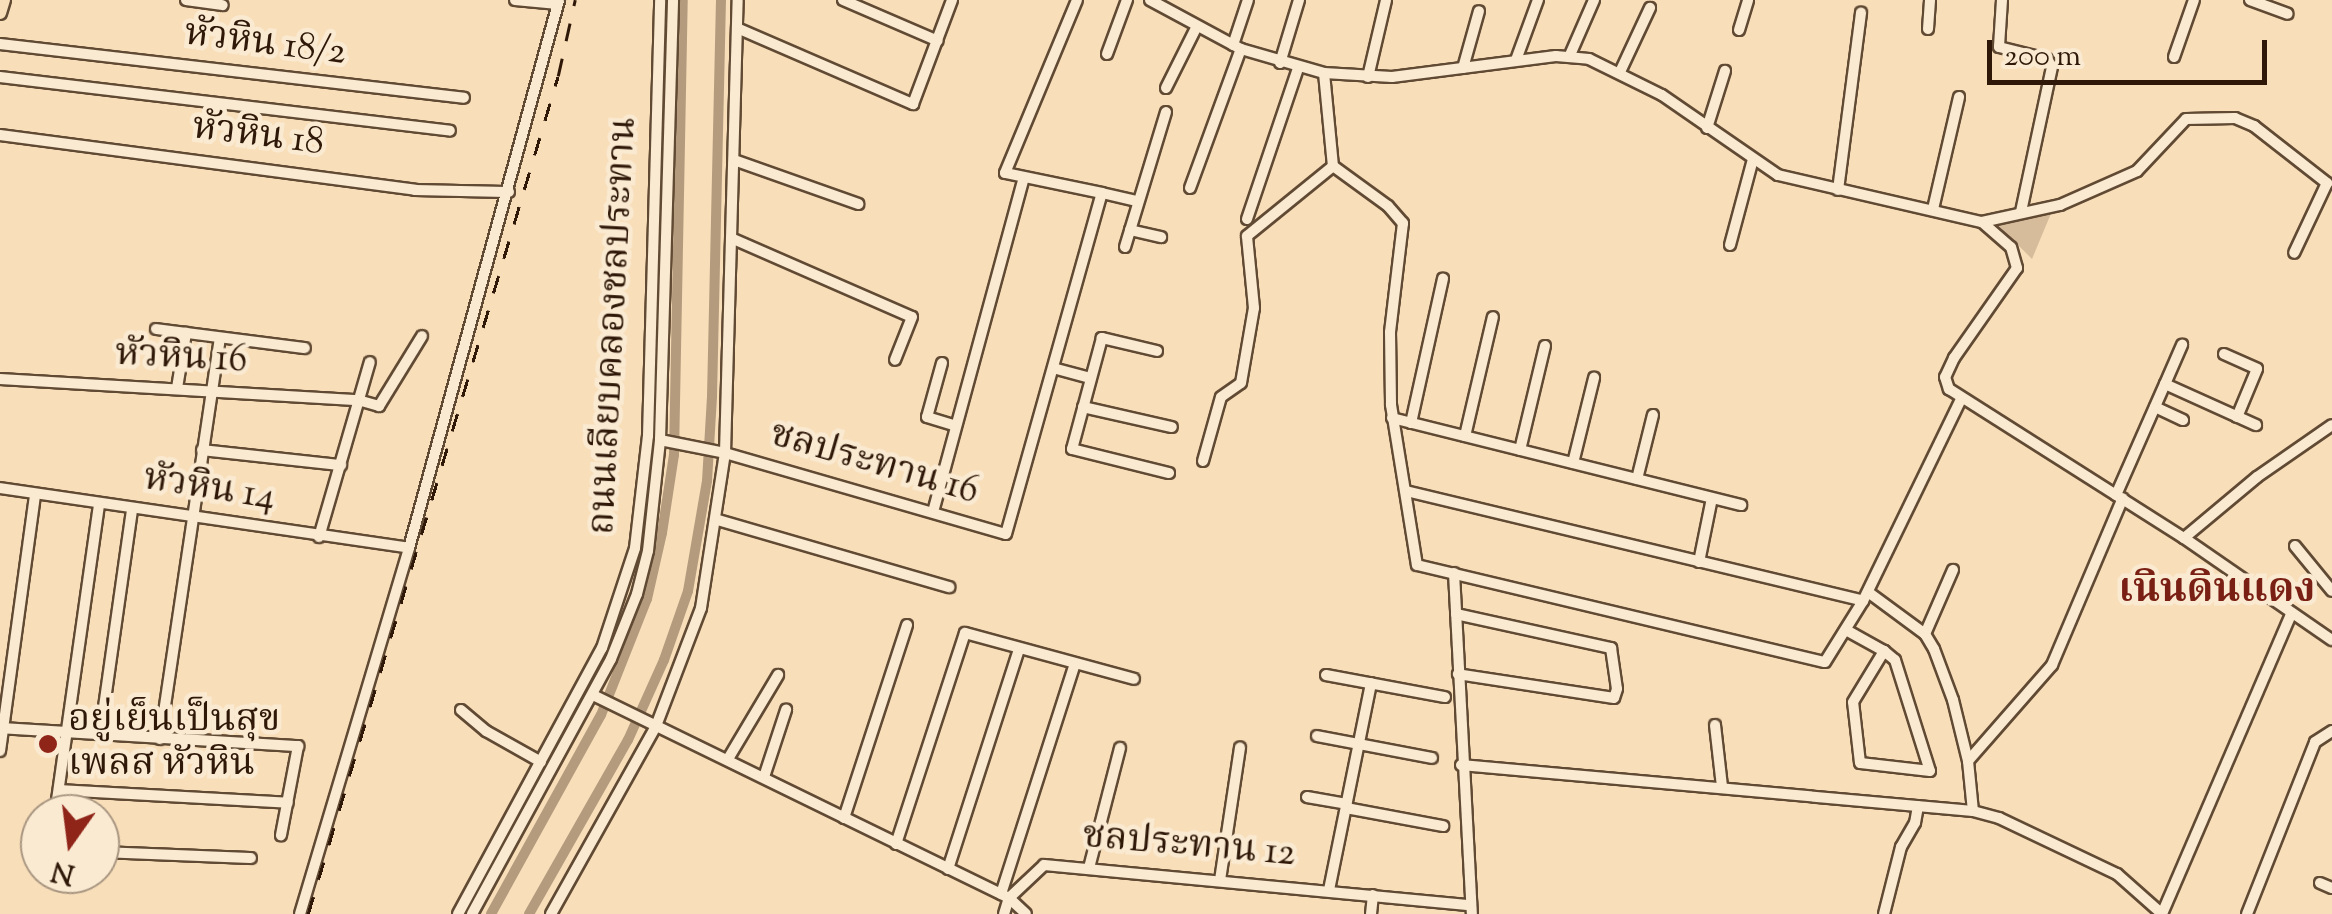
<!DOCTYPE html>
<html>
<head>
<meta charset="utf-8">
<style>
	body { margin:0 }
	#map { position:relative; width:2332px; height:914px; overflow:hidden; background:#f8deb9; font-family:"Sorts Mill Goudy","Noto Serif Thai",serif }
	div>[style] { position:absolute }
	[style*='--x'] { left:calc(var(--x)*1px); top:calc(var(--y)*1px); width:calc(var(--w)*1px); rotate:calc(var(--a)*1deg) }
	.green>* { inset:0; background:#d6bc9b }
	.canal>* { height:10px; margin:-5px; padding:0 5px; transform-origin:5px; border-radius:5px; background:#b49b7d }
	.roads { filter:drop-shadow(2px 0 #614a34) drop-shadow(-2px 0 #614a34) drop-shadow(0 2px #614a34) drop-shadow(0 -2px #614a34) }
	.minor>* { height:10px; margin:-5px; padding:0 5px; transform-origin:5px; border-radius:5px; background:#faead2 }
	.major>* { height:12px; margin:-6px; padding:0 6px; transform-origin:6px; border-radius:6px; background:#f8deb9 }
	.rail>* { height:2.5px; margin-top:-1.25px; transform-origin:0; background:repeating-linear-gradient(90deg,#2f1808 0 18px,transparent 0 36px) }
	.dots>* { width:28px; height:28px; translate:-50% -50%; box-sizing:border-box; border:5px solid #faead2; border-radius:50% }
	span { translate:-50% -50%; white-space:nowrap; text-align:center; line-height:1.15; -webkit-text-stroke:9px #faead2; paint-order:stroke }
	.street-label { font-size:38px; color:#2f1808 }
	.poi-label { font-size:38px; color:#2f1808 }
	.left { translate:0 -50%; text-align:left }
	.neighbourhood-label { font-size:40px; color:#7a1f14; font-weight:700 }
	.north { position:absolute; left:20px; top:794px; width:100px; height:100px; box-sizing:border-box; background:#faead2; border:2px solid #a99681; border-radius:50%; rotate:194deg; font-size:28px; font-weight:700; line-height:40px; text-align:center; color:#2f1808 }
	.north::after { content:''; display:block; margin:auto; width:35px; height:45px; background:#8f2418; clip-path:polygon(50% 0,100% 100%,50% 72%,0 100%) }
	.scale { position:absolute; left:1987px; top:40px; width:280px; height:45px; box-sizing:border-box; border:5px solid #2f1808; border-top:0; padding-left:12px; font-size:30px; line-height:35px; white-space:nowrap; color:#2f1808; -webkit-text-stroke:8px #faead2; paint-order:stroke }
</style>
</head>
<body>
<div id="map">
	<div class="green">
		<div style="clip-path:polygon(2052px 211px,2032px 259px,1995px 222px)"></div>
	</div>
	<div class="canal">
		<div style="--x:491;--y:914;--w:227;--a:-61.1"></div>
		<div style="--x:601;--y:715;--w:125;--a:-68.4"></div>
		<div style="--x:647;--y:599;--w:68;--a:-77.2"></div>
		<div style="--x:662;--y:533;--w:79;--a:-81.3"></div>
		<div style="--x:674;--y:455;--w:455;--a:-88.9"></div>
		<div style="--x:529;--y:914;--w:200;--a:-60.4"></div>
		<div style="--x:628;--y:740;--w:88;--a:-65.8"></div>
		<div style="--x:664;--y:660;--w:73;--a:-70.8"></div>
		<div style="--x:688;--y:591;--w:112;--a:-80.2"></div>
		<div style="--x:707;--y:481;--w:85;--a:-86.6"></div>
		<div style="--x:712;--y:396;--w:396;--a:-88.7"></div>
	</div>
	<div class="roads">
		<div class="minor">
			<div style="--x:186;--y:0;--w:37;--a:8"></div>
			<div style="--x:515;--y:0;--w:43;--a:5.3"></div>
			<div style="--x:843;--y:0;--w:103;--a:23.3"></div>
			<div style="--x:1150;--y:0;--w:103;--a:28.3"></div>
			<div style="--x:1241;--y:49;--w:86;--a:16.1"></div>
			<div style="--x:1324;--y:73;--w:68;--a:3.4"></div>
			<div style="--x:1392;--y:77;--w:165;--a:-7.3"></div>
			<div style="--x:1556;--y:56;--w:33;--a:5"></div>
			<div style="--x:1589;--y:59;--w:81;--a:26.3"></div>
			<div style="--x:1662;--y:95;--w:141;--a:34.6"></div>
			<div style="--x:1778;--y:175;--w:209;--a:13"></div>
			<div style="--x:1982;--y:222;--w:38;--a:41"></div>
			<div style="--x:2011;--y:247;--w:22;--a:74"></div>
			<div style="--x:2017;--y:268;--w:110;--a:125"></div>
			<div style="--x:1954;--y:358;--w:21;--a:115"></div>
			<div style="--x:1945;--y:377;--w:13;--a:72"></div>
			<div style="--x:1949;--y:389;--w:278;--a:32.4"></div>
			<div style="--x:2184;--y:538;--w:180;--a:34.6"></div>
			<div style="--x:2002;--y:0;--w:47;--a:93.7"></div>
			<div style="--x:1999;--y:47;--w:49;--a:14"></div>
			<div style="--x:2047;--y:59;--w:9;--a:58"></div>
			<div style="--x:2052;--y:67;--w:147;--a:102.1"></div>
			<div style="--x:2250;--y:0;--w:40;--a:20.2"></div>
			<div style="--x:737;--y:28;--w:192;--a:23.4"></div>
			<div style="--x:913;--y:104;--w:111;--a:-69.4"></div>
			<div style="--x:1928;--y:29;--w:29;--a:-86"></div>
			<div style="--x:1739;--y:30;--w:31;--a:-73"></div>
			<div style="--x:0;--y:44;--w:467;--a:6.6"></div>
			<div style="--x:1233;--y:45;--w:47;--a:-71.6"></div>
			<div style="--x:1107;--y:54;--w:58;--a:-69.7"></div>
			<div style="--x:1570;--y:55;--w:60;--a:-66.4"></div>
			<div style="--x:2174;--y:57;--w:60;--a:-70.7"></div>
			<div style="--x:1516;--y:60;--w:64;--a:-69.9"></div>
			<div style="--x:1280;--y:63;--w:66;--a:-73.2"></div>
			<div style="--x:1463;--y:68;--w:59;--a:-74.3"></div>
			<div style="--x:1620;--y:72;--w:71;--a:-64.9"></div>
			<div style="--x:1324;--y:73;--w:93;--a:84.5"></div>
			<div style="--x:1333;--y:166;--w:68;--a:36"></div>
			<div style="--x:1388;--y:206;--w:23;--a:49"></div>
			<div style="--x:1403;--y:223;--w:110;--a:96.8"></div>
			<div style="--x:1390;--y:332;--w:73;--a:89.2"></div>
			<div style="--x:1391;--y:405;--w:162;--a:80.8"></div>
			<div style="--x:1417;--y:565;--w:419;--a:13.4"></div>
			<div style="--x:1825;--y:662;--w:72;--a:-58.1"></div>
			<div style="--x:1863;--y:601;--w:225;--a:-64.1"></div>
			<div style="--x:0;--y:77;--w:453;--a:6.8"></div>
			<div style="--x:1368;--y:77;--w:79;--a:-76.8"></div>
			<div style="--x:1166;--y:88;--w:69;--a:-63.4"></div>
			<div style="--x:1707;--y:128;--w:60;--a:-72.5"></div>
			<div style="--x:0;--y:135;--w:419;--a:7.5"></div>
			<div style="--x:415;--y:190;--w:94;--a:1.2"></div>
			<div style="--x:734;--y:160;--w:132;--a:19.5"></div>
			<div style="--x:1190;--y:188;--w:148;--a:-69.9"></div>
			<div style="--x:1838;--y:190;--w:179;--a:-82.6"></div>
			<div style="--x:1102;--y:193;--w:36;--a:13"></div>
			<div style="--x:1933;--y:209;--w:115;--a:-76.9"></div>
			<div style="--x:1247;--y:219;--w:159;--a:-71.3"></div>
			<div style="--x:1982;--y:222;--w:80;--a:-12.3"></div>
			<div style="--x:2060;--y:205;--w:84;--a:-23.8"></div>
			<div style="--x:2137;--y:171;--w:71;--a:-46.7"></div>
			<div style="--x:2186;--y:119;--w:49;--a:-1.2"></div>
			<div style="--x:2235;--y:118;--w:21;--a:23"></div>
			<div style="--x:2254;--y:126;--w:93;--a:38"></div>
			<div style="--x:2327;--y:183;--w:77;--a:115.2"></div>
			<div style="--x:1130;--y:230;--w:32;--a:13"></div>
			<div style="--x:731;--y:238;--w:197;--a:23.6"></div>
			<div style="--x:912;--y:317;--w:46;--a:111.6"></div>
			<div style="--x:1730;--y:245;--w:89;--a:-75"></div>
			<div style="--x:1125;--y:247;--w:141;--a:-73.1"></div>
			<div style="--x:156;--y:329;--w:150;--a:7.3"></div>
			<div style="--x:1157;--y:351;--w:57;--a:-166.7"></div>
			<div style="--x:1102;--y:338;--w:115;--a:105.1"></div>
			<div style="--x:1072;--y:449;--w:100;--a:13.9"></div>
			<div style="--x:2224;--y:354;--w:36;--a:24"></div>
			<div style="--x:2257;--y:369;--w:52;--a:112.6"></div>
			<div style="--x:942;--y:363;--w:56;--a:105.5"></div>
			<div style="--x:927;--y:417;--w:30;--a:17"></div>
			<div style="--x:1053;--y:368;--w:39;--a:15"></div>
			<div style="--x:0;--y:379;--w:359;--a:3.4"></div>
			<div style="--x:358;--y:400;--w:22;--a:16"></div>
			<div style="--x:379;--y:406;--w:82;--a:-58.4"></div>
			<div style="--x:2165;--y:384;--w:43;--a:-66.4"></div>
			<div style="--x:177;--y:388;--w:56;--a:-80.7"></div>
			<div style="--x:1083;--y:407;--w:91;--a:12.7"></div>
			<div style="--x:2155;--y:407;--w:31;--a:25"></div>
			<div style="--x:1392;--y:418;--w:360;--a:14"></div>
			<div style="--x:1411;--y:423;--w:148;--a:-77.5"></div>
			<div style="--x:1465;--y:436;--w:122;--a:-76.8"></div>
			<div style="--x:660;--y:440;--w:66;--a:11.3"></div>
			<div style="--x:725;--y:453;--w:292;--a:16.1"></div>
			<div style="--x:1006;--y:534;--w:354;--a:-74.3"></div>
			<div style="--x:1102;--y:193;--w:99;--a:-168.3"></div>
			<div style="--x:1005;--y:173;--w:187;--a:-67.4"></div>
			<div style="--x:202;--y:450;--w:140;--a:6.2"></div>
			<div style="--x:1520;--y:450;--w:107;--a:-76.5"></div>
			<div style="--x:1203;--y:461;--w:66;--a:-74.3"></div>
			<div style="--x:1221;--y:397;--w:24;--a:-35"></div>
			<div style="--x:1241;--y:383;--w:76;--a:-80.2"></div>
			<div style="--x:1254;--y:308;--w:72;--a:-95.6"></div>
			<div style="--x:1247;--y:236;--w:111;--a:-39.1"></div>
			<div style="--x:1573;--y:463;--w:88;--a:-76.1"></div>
			<div style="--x:1637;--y:479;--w:66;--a:-76"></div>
			<div style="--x:0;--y:488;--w:413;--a:8.3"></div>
			<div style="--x:1406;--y:491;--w:470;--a:13.5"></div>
			<div style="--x:2116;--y:495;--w:121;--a:-66.2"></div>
			<div style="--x:2165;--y:384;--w:100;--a:24.3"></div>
			<div style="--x:933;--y:512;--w:346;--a:-74.8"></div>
			<div style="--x:718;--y:520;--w:241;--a:16.2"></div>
			<div style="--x:319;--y:537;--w:182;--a:-73.8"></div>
			<div style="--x:2184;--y:538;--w:95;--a:-39.9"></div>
			<div style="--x:2257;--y:477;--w:91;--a:-34.7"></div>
			<div style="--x:2295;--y:546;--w:58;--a:50.6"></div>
			<div style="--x:1699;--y:562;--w:65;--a:-78.5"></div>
			<div style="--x:1454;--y:573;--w:341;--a:87"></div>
			<div style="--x:1868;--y:592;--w:71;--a:36.4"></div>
			<div style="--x:1925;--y:634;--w:17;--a:59"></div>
			<div style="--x:1934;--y:649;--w:54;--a:69.6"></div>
			<div style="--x:1953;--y:700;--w:63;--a:76.2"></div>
			<div style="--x:1968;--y:761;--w:50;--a:84.3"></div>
			<div style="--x:1456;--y:614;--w:159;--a:12.4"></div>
			<div style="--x:1611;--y:648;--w:41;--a:81.7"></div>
			<div style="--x:1617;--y:689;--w:9;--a:108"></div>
			<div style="--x:1614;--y:698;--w:158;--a:-171.3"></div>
			<div style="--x:1846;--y:630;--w:43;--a:28.9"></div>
			<div style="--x:1884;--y:651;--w:14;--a:39"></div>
			<div style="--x:1895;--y:660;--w:116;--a:72.5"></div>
			<div style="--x:1930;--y:771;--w:70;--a:-173.5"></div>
			<div style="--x:1860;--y:763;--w:61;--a:-96.5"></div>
			<div style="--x:1853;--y:702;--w:60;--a:-58.7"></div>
			<div style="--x:1925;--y:634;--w:70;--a:-66.4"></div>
			<div style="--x:1326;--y:675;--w:121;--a:10.5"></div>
			<div style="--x:593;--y:695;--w:463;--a:26"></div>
			<div style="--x:1009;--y:898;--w:48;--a:-43.3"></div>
			<div style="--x:1044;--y:865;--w:428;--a:5.4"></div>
			<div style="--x:461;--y:710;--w:33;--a:40"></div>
			<div style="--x:486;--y:731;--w:63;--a:29.4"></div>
			<div style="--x:1715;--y:725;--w:61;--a:83.5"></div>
			<div style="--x:0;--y:728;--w:299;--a:3.5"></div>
			<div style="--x:298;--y:746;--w:91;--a:100.8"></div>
			<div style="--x:100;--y:735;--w:228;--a:-81.9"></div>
			<div style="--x:1317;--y:736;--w:117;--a:10.8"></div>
			<div style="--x:160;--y:739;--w:404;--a:-81.5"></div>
			<div style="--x:0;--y:751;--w:259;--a:-82.2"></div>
			<div style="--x:728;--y:759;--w:98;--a:-59.2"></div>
			<div style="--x:1968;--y:761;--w:128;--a:-48.8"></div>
			<div style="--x:2052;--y:665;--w:181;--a:-67"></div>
			<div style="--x:1461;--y:765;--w:514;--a:5.13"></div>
			<div style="--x:1973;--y:811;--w:27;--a:15"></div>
			<div style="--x:1999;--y:818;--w:131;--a:25.4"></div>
			<div style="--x:2117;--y:874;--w:60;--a:41.6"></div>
			<div style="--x:2162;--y:914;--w:327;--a:-66.7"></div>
			<div style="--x:764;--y:777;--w:71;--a:-71.8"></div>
			<div style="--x:59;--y:790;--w:229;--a:3.2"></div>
			<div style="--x:1307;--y:797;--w:40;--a:10"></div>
			<div style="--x:1346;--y:808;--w:99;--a:10.5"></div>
			<div style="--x:55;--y:814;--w:314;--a:-81.9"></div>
			<div style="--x:844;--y:818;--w:203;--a:-71.9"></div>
			<div style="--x:896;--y:844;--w:222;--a:-71.9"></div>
			<div style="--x:965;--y:633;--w:175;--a:15.2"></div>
			<div style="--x:100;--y:852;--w:151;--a:2.3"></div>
			<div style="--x:1089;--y:868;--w:124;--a:-75.5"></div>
			<div style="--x:948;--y:869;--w:231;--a:-72.1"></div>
			<div style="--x:1220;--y:880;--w:134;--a:-81.4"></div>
			<div style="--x:2320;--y:883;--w:13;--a:23"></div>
			<div style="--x:1329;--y:890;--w:211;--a:-78.5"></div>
			<div style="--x:1001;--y:894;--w:242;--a:-72.2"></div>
			<div style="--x:300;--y:914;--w:382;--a:-73.4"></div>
			<div style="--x:409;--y:548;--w:568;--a:-74.69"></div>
			<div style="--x:458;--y:914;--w:302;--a:-61.6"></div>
			<div style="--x:602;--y:648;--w:105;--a:-71.7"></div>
			<div style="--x:635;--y:548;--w:113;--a:-83.4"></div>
			<div style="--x:648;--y:436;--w:436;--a:-88.4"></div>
			<div style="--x:472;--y:914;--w:290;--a:-61.4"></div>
			<div style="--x:611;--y:659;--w:70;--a:-68.2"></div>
			<div style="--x:637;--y:594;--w:44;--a:-75.7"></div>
			<div style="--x:648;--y:551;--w:112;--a:-83.8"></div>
			<div style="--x:660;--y:440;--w:440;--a:-88.3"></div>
			<div style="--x:551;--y:914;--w:215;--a:-60.8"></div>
			<div style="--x:656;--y:726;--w:126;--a:-69.1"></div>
			<div style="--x:701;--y:608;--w:157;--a:-81.2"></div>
			<div style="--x:725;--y:453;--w:453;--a:-88.4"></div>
			<div style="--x:1004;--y:914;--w:17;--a:-73"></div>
			<div style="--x:1009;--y:898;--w:23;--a:43"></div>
			<div style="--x:1371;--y:914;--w:19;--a:-84"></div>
			<div style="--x:1884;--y:914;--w:69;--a:-75.8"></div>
			<div style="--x:1901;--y:847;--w:28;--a:-60"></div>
			<div style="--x:1915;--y:823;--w:17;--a:-80"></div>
			<div style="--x:2247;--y:914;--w:185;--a:-68.4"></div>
			<div style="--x:2315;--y:742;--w:20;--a:-33"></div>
		</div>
		<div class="major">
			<div style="--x:0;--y:13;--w:14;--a:-73"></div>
		</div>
	</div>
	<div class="rail">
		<div style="--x:308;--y:914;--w:874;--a:-73.39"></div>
		<div style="--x:558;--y:76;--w:78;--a:-77.4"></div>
	</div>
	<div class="dots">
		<div style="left:48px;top:744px;background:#8f2418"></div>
	</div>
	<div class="street-label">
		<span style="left:265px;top:45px;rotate:7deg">หัวหิน 18/2</span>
		<span style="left:258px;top:137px;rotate:7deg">หัวหิน 18</span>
		<span style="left:615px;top:326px;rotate:-87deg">ถนนเลียบคลองชลประทาน</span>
		<span style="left:181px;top:359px;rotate:3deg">หัวหิน 16</span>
		<span style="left:874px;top:465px;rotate:16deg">ชลประทาน 16</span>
		<span style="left:209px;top:490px;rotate:9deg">หัวหิน 14</span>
		<span style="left:1189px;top:847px;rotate:5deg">ชลประทาน 12</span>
	</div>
	<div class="poi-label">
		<span class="left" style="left:68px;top:744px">อยู่เย็นเป็นสุข<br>เพลส หัวหิน</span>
	</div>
	<div class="neighbourhood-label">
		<span style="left:2217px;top:592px">เนินดินแดง</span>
	</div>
	<div class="north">N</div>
	<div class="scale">200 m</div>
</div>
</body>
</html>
